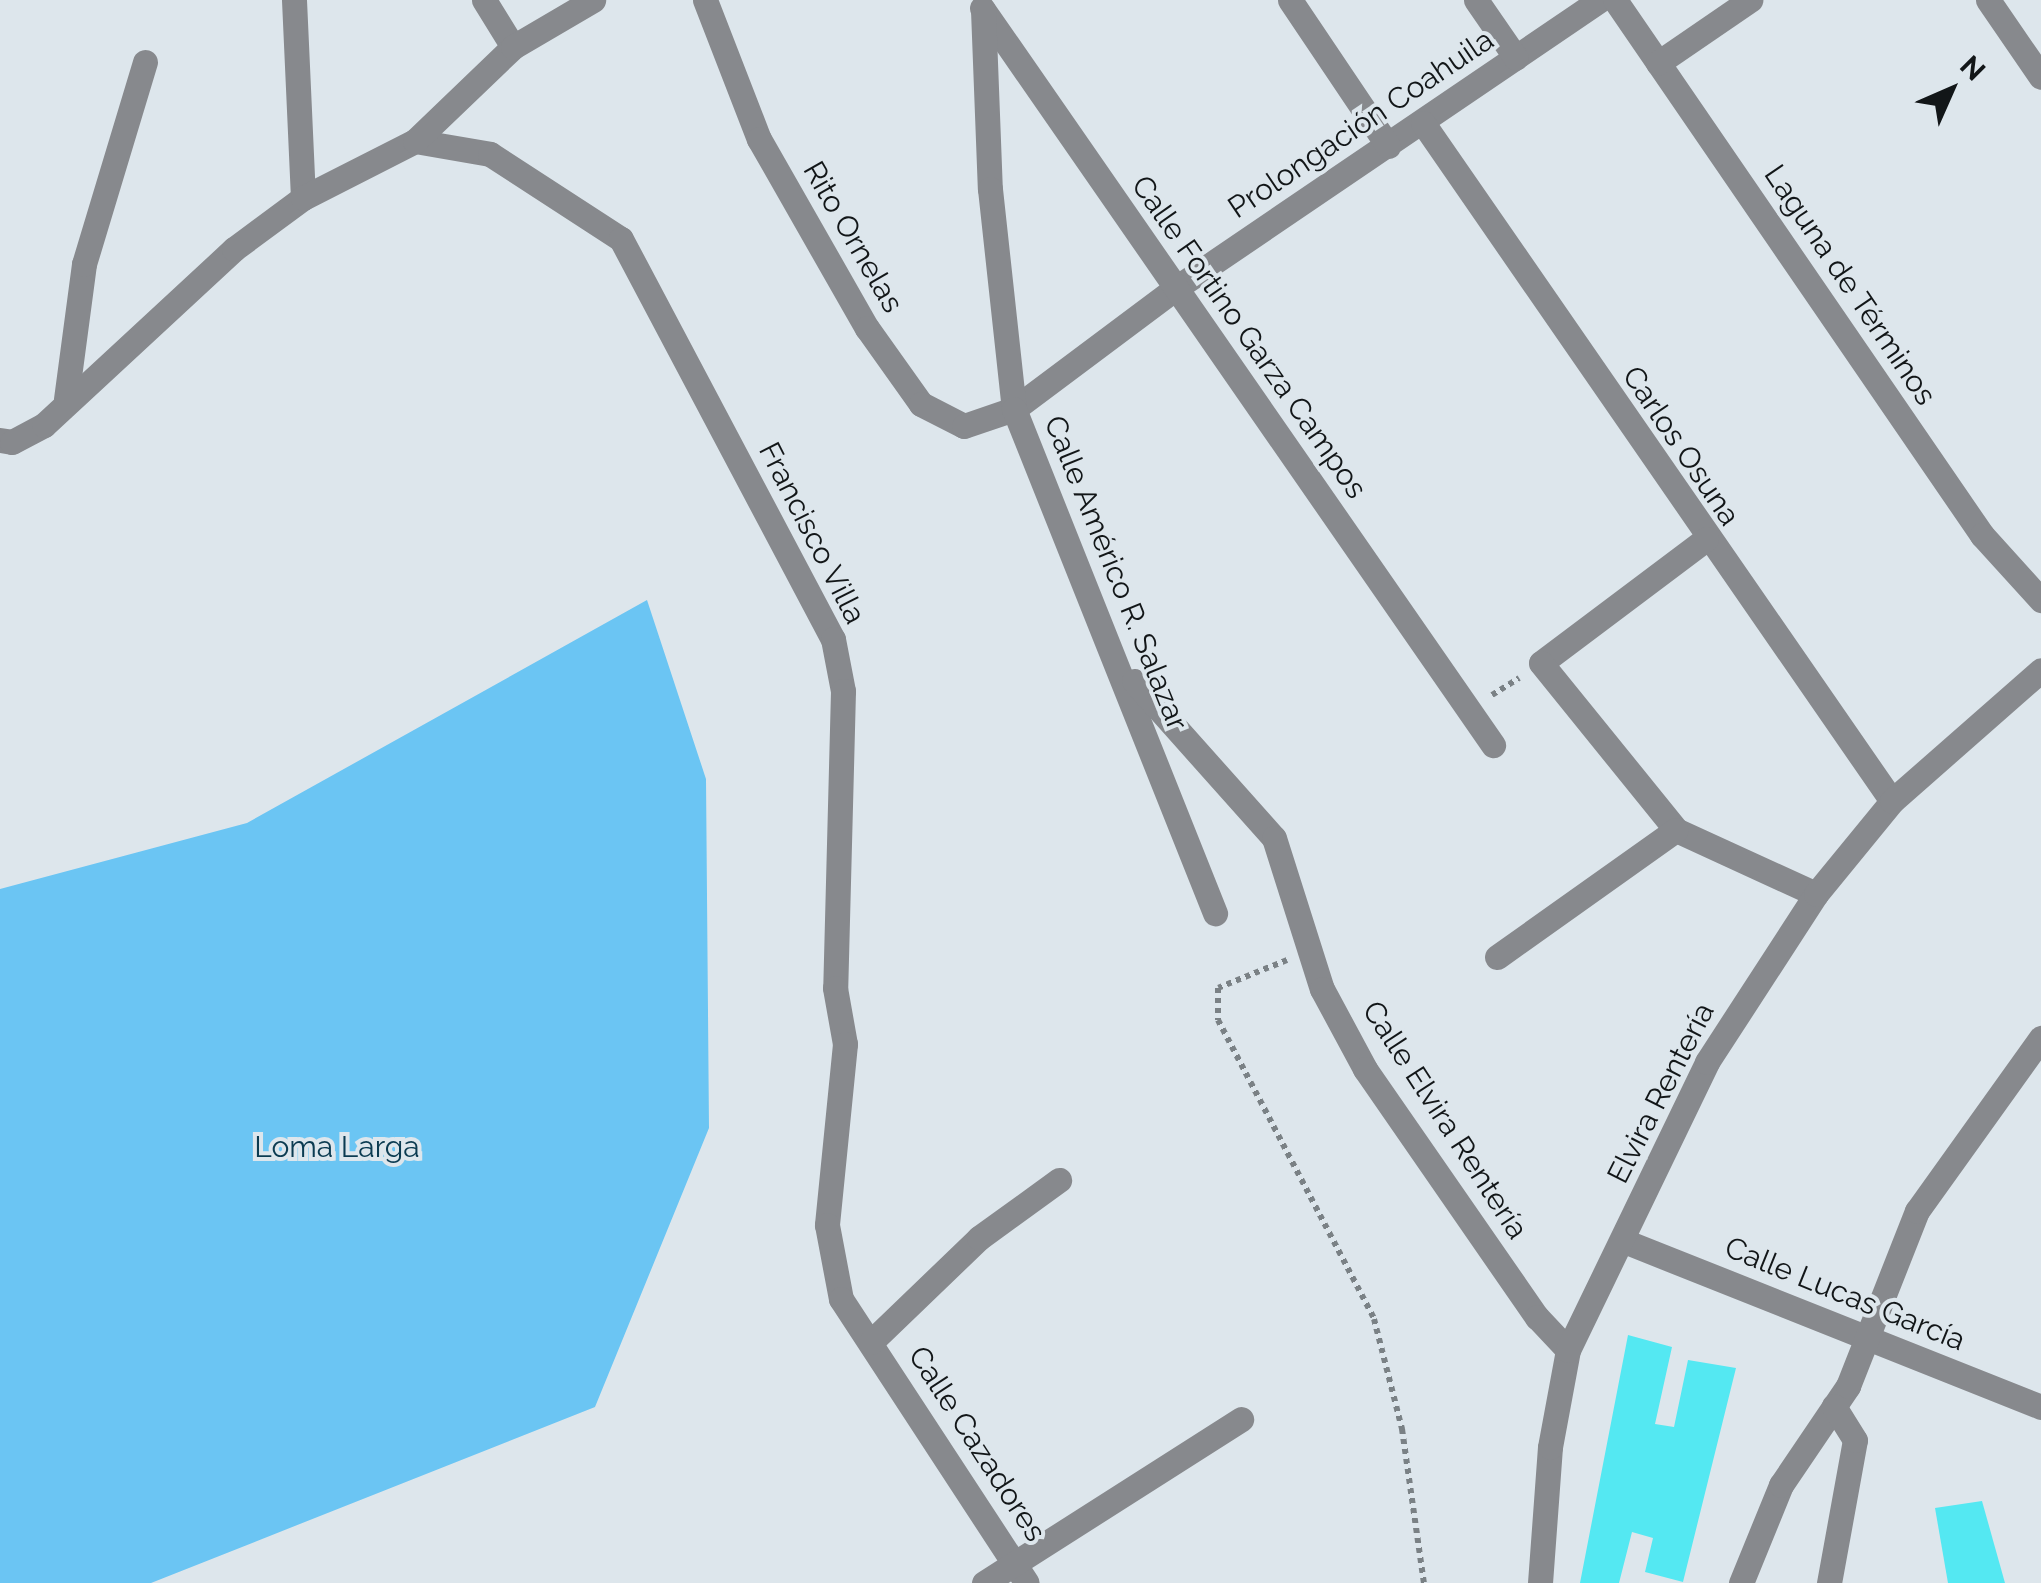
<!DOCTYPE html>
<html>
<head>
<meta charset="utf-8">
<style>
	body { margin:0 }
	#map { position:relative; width:2041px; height:1583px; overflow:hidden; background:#dde6ec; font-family:Raleway,sans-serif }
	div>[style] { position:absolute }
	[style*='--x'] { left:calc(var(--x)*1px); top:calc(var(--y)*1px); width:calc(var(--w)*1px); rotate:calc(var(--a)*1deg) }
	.green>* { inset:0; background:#6bc5f3 }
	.building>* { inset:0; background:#54e8f2 }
	.path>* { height:6px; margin-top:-3px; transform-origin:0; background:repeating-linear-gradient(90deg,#7a8185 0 5px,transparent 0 10px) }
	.minor>* { height:25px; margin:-12.5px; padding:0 12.5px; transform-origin:12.5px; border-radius:12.5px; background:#87898d }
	span { translate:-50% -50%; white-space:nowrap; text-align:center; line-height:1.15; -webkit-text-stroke:8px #dde6ec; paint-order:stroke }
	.street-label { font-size:30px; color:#121618 }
	.park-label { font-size:30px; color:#0b3b51 }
	.north { position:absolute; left:1901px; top:40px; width:100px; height:100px; -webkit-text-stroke:8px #dde6ec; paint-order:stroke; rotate:45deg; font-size:28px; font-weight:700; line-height:40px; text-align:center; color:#121618 }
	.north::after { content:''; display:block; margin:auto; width:35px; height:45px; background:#121618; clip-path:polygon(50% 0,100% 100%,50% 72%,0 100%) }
</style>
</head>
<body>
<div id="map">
	<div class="green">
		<div style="clip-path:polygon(647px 600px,706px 779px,709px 1128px,595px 1407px,151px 1583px,0 1583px,0 889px,247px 823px)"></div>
	</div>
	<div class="building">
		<div style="clip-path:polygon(1628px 1335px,1672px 1347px,1655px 1424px,1674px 1427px,1688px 1360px,1736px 1368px,1683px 1582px,1645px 1572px,1653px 1538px,1632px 1532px,1619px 1583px,1580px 1583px)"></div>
		<div style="clip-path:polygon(1982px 1501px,2005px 1583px,1948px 1583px,1935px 1508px)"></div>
	</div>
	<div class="path">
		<div style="--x:1492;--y:695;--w:32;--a:-32"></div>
		<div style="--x:1287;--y:960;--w:74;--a:157.9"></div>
		<div style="--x:1218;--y:988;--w:32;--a:90"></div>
		<div style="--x:1218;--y:1020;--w:337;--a:62.4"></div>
		<div style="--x:1374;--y:1319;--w:114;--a:75.7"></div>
		<div style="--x:1402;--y:1429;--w:156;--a:81.9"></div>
	</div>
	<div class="minor">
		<div style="--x:294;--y:0;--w:198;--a:87.4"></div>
		<div style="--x:484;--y:0;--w:55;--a:58.3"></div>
		<div style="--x:705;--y:0;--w:149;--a:68.8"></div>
		<div style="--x:759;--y:139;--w:218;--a:60.3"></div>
		<div style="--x:867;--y:328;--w:93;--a:54.6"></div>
		<div style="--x:921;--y:404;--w:48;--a:27.1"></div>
		<div style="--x:964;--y:426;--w:53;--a:-18.8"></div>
		<div style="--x:1014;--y:409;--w:202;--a:-36.8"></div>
		<div style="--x:1176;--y:288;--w:513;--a:-34.19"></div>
		<div style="--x:1290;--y:0;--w:176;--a:56.1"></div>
		<div style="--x:1476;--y:0;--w:70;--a:55.4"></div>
		<div style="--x:1615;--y:0;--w:649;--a:55.55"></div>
		<div style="--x:1982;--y:535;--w:88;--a:47.8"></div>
		<div style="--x:1988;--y:0;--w:93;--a:55.5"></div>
		<div style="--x:982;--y:8;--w:897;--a:55.26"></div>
		<div style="--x:983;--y:10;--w:179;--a:87.8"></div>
		<div style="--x:990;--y:189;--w:221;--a:83.8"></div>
		<div style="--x:1014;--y:409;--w:543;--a:68.26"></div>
		<div style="--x:1658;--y:63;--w:112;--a:-34.4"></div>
		<div style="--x:1423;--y:123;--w:824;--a:55.33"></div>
		<div style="--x:415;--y:141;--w:76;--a:9.8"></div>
		<div style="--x:490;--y:154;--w:156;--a:33"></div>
		<div style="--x:621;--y:239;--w:453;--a:62.1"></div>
		<div style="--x:833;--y:639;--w:53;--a:79.1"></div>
		<div style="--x:843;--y:691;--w:297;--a:91.5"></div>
		<div style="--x:835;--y:988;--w:57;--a:79.9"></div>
		<div style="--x:845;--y:1044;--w:182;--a:95.7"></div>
		<div style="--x:827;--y:1225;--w:75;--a:79.3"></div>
		<div style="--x:841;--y:1299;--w:339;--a:56.8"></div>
		<div style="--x:66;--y:399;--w:136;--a:-82.4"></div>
		<div style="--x:84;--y:264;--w:211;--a:-73.2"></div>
		<div style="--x:0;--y:440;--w:12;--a:9"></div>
		<div style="--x:12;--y:442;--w:36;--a:-28"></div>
		<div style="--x:44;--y:425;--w:259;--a:-42.8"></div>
		<div style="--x:234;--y:249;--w:86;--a:-36.5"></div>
		<div style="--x:303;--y:198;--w:126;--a:-27"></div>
		<div style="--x:415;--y:141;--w:136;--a:-43.8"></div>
		<div style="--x:513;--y:47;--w:93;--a:-30.4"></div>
		<div style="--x:1706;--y:539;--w:206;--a:143.1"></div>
		<div style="--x:1541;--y:663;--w:215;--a:51"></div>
		<div style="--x:1676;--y:830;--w:154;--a:24.6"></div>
		<div style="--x:1134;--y:681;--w:210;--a:48.3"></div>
		<div style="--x:1274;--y:838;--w:158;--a:72.4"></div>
		<div style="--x:1322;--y:989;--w:91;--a:61.7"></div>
		<div style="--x:1365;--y:1069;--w:302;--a:55.3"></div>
		<div style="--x:1537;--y:1317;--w:45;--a:46.8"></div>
		<div style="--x:1497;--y:957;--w:219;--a:-35.4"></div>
		<div style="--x:1624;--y:1241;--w:449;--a:21.7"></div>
		<div style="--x:871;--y:1342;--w:150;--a:-43.9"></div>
		<div style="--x:979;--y:1238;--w:99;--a:-35.9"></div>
		<div style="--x:984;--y:1583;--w:305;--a:-32.5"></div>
		<div style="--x:1540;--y:1583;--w:136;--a:-85.8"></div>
		<div style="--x:1550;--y:1447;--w:99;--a:-79.5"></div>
		<div style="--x:1568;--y:1350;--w:320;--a:-64.2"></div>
		<div style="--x:1707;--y:1062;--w:200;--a:-57"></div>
		<div style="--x:1816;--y:894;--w:120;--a:-50.7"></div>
		<div style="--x:1892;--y:801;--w:198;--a:-41.3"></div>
		<div style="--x:1741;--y:1583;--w:106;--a:-67.8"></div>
		<div style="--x:1781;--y:1485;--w:120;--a:-55.9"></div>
		<div style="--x:1848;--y:1386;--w:188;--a:-68.5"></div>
		<div style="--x:1917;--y:1211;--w:213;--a:-54.4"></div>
		<div style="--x:1829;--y:1583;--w:145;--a:-79.7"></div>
		<div style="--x:1855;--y:1440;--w:40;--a:-122"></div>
	</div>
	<div class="street-label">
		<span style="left:1361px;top:124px;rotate:-34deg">Prolongación Coahuila</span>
		<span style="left:853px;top:237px;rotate:60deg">Rito Ornelas</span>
		<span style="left:1850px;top:285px;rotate:56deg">Laguna de Términos</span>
		<span style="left:1249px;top:337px;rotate:55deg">Calle Fortino Garza Campos</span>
		<span style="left:1681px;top:446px;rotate:56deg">Carlos Osuna</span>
		<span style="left:812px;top:533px;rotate:63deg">Francisco Villa</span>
		<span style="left:1116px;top:573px;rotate:68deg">Calle Américo R. Salazar</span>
		<span style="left:1661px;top:1093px;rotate:-63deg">Elvira Rentería</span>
		<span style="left:1445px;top:1120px;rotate:57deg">Calle Elvira Rentería</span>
		<span style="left:1845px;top:1294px;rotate:22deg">Calle Lucas García</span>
		<span style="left:977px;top:1444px;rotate:57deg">Calle Cazadores</span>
	</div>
	<div class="park-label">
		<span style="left:337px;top:1147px">Loma Larga</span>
	</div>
	<div class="north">N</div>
</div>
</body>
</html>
